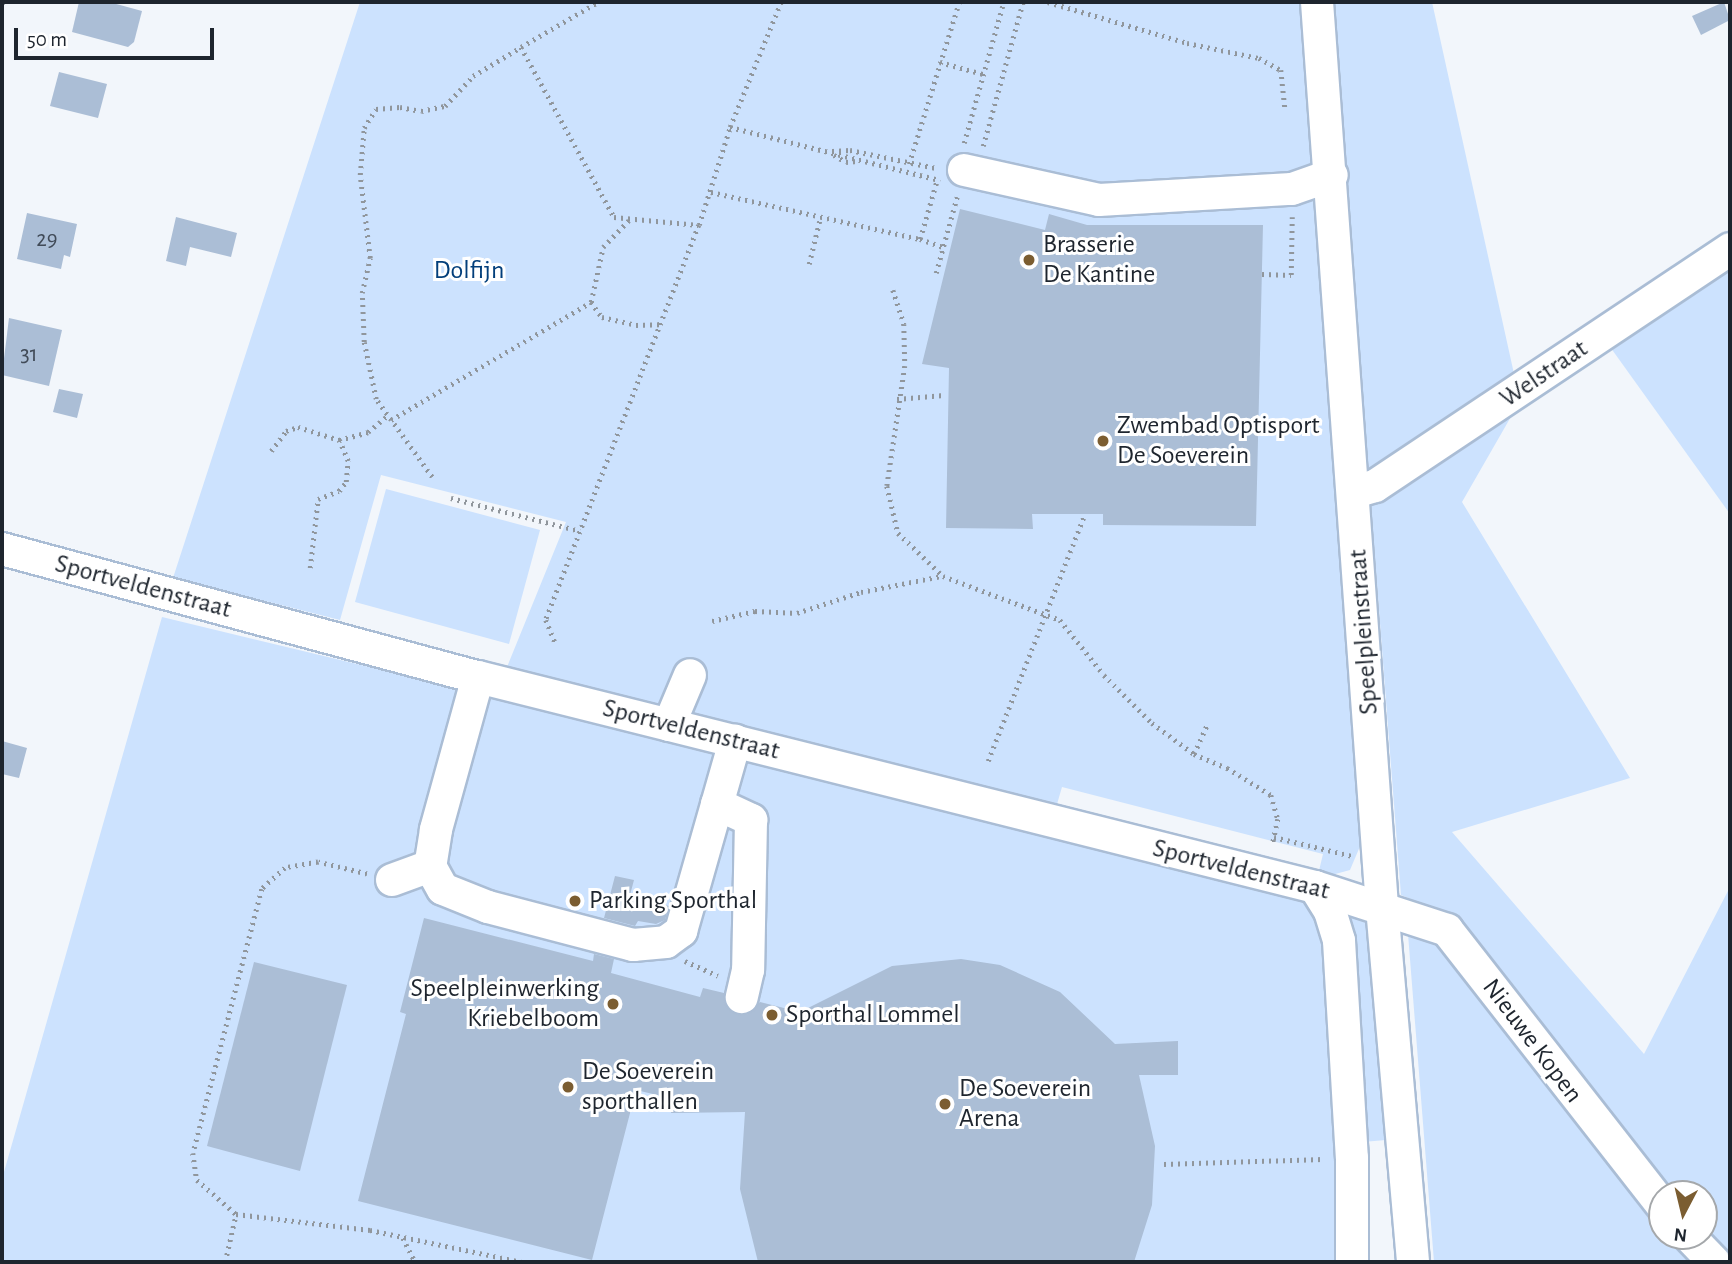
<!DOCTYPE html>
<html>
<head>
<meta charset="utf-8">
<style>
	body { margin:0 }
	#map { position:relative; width:1732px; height:1264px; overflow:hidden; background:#f2f6fb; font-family:"Alegreya Sans",sans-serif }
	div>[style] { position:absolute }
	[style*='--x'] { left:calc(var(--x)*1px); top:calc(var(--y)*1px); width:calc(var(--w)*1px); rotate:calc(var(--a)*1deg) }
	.green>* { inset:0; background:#cce2fe }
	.building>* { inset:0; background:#abbed6 }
	.path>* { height:4.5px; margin-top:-2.25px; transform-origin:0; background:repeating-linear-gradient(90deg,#90969c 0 2px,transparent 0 7px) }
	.roads { filter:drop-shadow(2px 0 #aabdd5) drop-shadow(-2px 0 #aabdd5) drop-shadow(0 2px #aabdd5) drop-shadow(0 -2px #aabdd5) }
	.minor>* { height:32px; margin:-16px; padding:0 16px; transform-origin:16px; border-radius:16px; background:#fff }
	.dots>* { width:19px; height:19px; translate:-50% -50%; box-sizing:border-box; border:4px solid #fff; border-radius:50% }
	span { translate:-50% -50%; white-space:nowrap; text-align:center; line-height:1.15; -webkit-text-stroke:6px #fff; paint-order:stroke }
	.number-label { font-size:23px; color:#414b58 }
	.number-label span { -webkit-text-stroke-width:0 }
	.poi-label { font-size:26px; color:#1e252e }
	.left { translate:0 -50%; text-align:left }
	.right { translate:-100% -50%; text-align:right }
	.park-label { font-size:26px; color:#033f7b }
	.street-label { font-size:26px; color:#1e252e }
	.frame { position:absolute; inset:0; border:4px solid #1e252e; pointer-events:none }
	.north { position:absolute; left:1648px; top:1180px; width:70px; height:70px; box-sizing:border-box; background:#fff; border:2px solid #a5a8ab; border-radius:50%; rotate:187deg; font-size:19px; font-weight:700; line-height:28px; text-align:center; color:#1e252e }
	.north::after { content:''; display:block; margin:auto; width:24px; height:32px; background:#7b5d31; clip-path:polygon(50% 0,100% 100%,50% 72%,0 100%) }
	.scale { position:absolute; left:14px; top:28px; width:200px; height:32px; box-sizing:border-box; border:4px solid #1e252e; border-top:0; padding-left:9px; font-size:21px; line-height:24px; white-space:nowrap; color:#1e252e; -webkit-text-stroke:5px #fff; paint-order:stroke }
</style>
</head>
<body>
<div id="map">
	<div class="green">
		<div style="clip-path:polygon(360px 2px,1307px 2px,1361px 810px,1361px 844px,1350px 870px,1317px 879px,1323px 854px,1062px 787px,1055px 811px,507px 667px,566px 522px,381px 475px,340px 620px,173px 578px)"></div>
		<div style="clip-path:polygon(1332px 2px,1432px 2px,1520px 401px,1462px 502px,1630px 778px,1452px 832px,1644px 1054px,1730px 887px,1730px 1262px,1704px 1236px,1704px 1194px,1662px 1194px,1437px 910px,1401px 895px)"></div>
		<div style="clip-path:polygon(1730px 266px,1730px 514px,1608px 344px)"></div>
		<div style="clip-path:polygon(386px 489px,540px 530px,509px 644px,355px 602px)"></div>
		<div style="clip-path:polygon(162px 617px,710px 749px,1362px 915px,1375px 937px,1386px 1140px,1339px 1144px,1340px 1262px,2px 1262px,2px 1179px)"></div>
		<div style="clip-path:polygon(1408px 934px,1446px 950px,1662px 1236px,1690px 1262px,1434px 1262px)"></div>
	</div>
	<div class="building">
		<div style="clip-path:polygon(79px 2px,109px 2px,142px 11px,134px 42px,128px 47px,72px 32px)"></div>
		<div style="clip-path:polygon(1724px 2px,1730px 20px,1701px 35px,1692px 16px)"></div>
		<div style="clip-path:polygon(59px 72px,107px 84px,98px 118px,50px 106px)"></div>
		<div style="clip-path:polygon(960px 209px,1045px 230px,1049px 214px,1087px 225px,1263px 225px,1256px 526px,1103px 525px,1103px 514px,1032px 514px,1033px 529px,946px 528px,949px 368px,922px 364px)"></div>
		<div style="clip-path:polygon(27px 213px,77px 224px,70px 257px,64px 255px,61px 269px,17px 259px)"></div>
		<div style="clip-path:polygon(176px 217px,237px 233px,231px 257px,190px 247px,186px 266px,166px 261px)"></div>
		<div style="clip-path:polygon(9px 318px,62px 330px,49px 386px,2px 375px)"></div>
		<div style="clip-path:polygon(59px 389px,83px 394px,77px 418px,53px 412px)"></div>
		<div style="clip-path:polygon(2px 741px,27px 748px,19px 778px,2px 774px)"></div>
		<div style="clip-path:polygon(615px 876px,634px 880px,630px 895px,669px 906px,665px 920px,656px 924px,638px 921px,635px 926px,604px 918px)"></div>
		<div style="clip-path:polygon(424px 918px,593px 961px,594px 954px,614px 959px,611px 973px,700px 997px,703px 988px,724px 993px,729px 1010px,739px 1015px,748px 1014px,760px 1002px,800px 1012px,892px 966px,961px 959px,1000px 965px,1060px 992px,1115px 1044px,1178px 1041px,1178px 1075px,1139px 1075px,1155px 1146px,1152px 1205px,1134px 1262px,758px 1262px,740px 1189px,745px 1112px,671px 1113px,674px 1099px,636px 1090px,592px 1260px,358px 1201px,406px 1014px,400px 1012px)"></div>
		<div style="clip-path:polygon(254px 962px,347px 985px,300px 1171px,207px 1146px)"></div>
	</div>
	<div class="path">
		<div style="--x:1048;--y:2;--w:145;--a:16.4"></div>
		<div style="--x:1187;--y:43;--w:74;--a:11.8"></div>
		<div style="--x:1259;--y:58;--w:25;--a:29"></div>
		<div style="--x:1281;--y:70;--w:39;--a:84"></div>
		<div style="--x:2;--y:5;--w:3;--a:-90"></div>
		<div style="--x:521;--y:47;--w:89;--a:-30.3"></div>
		<div style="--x:940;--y:62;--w:45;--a:15.6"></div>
		<div style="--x:730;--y:127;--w:217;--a:14.2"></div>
		<div style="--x:964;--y:143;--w:144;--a:-74.3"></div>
		<div style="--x:983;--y:146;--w:149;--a:-74.5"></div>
		<div style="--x:832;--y:151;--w:18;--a:-3"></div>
		<div style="--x:850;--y:150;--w:88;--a:11.8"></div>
		<div style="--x:834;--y:155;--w:14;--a:30"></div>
		<div style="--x:846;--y:162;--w:11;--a:-5"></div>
		<div style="--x:909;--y:164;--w:170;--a:-72.8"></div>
		<div style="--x:711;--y:192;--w:214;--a:12.7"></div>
		<div style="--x:920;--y:239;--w:61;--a:-73.9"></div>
		<div style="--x:699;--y:225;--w:103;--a:-72.4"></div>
		<div style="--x:730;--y:127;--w:135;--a:-67.8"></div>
		<div style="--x:920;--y:239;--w:24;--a:19"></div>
		<div style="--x:809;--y:264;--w:46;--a:-76.3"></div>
		<div style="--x:936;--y:273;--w:79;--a:-74.6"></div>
		<div style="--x:1262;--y:274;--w:29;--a:2"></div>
		<div style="--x:1291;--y:275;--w:58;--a:-89"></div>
		<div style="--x:893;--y:290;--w:36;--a:72"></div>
		<div style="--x:904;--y:324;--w:42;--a:88.6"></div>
		<div style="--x:905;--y:366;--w:121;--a:98.5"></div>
		<div style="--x:887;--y:486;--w:48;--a:76.8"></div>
		<div style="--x:898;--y:533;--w:62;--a:43.7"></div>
		<div style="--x:943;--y:576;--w:125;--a:20.6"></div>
		<div style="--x:1060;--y:620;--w:70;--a:51.3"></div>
		<div style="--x:1104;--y:675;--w:68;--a:45"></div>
		<div style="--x:1152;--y:723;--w:52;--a:36.4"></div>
		<div style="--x:1194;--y:754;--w:36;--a:23"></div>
		<div style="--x:1227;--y:768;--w:52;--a:31.5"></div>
		<div style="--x:1271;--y:795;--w:25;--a:74"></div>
		<div style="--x:1278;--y:819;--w:24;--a:102"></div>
		<div style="--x:591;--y:302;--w:56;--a:-77.7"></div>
		<div style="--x:603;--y:247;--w:37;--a:-46"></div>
		<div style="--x:897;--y:399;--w:47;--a:-4.9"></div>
		<div style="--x:391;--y:420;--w:26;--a:-126"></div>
		<div style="--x:376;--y:399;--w:58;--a:-101.9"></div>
		<div style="--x:364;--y:342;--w:49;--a:-92.3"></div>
		<div style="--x:362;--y:293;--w:36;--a:-77"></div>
		<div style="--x:370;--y:258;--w:84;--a:-96.9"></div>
		<div style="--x:360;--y:175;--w:47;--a:-85.1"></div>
		<div style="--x:364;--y:128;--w:22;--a:-58"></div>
		<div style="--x:376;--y:109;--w:24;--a:-5"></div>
		<div style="--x:400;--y:107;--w:21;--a:11"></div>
		<div style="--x:421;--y:111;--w:25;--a:-12"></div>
		<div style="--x:445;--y:106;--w:41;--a:-47"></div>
		<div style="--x:473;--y:76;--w:56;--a:-31.1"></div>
		<div style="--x:521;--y:47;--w:194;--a:61.3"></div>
		<div style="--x:614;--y:217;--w:85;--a:5.4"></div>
		<div style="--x:699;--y:225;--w:424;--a:111.2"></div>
		<div style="--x:546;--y:620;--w:24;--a:68"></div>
		<div style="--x:271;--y:451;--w:25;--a:-53"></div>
		<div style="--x:286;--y:431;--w:13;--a:-18"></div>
		<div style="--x:298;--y:427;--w:43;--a:17.6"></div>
		<div style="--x:432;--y:477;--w:70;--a:-125.7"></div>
		<div style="--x:391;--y:420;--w:232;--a:-30.5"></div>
		<div style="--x:591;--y:302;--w:19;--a:54"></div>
		<div style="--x:602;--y:317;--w:35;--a:13"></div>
		<div style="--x:636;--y:325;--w:24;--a:-2"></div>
		<div style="--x:451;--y:498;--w:133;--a:14.3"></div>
		<div style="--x:310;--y:568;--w:69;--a:-83.4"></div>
		<div style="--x:318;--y:499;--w:22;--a:-21"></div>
		<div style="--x:339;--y:491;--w:11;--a:-52"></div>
		<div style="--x:346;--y:482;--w:21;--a:-85"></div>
		<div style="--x:348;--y:461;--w:23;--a:-113"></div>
		<div style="--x:339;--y:440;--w:30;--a:-15"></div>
		<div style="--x:368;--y:432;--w:25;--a:-40"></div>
		<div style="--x:712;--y:621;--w:44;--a:-13.1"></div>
		<div style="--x:755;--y:611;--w:42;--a:2.7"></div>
		<div style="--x:797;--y:613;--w:67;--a:-18.2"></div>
		<div style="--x:861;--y:592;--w:83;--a:-11.2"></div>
		<div style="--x:1194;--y:754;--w:32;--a:-66"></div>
		<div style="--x:988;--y:761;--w:265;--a:-68.6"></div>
		<div style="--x:1274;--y:837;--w:80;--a:13.7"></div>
		<div style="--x:367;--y:874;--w:50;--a:-166.2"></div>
		<div style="--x:318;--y:862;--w:34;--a:170"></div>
		<div style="--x:285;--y:868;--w:31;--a:138"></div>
		<div style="--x:262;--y:889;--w:273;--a:104.6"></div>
		<div style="--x:193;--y:1153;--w:27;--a:82"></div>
		<div style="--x:197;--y:1180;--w:52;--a:41.1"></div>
		<div style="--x:236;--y:1214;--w:135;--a:6.8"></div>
		<div style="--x:370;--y:1230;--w:155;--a:11.9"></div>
		<div style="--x:685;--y:961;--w:36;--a:24"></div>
		<div style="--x:1164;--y:1164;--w:159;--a:-1.8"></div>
		<div style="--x:403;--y:1238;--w:27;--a:63"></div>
		<div style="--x:225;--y:1262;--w:49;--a:-77.1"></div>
	</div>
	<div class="roads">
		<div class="minor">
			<div style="--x:1317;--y:2;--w:907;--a:85.89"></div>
			<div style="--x:1382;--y:907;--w:356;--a:85"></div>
			<div style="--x:964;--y:170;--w:138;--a:12.5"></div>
			<div style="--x:1099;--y:200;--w:193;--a:-3.3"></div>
			<div style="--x:1292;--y:189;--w:42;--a:-19.3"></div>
			<div style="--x:1355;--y:492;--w:21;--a:-17"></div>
			<div style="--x:1375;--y:486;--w:427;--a:-33.7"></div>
			<div style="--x:2;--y:549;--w:493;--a:15.1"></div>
			<div style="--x:478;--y:677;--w:863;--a:14.08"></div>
			<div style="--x:1315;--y:887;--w:139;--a:18"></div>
			<div style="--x:1447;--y:930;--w:349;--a:52"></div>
			<div style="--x:478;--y:677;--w:159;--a:105.4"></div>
			<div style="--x:436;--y:830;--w:36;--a:99"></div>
			<div style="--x:430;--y:866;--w:26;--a:61"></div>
			<div style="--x:443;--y:889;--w:48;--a:21.8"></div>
			<div style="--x:488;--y:907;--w:150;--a:14.7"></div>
			<div style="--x:633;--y:945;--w:33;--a:-5"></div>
			<div style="--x:666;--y:942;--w:19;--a:-36"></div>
			<div style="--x:681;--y:931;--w:198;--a:-74.1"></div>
			<div style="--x:669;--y:725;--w:54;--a:-67.2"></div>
			<div style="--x:717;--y:804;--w:38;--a:25"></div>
			<div style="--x:751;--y:820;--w:150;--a:91.1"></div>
			<div style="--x:748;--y:970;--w:28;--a:103"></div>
			<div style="--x:392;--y:880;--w:40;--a:-20.2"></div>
			<div style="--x:1315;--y:887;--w:28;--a:58"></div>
			<div style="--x:1330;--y:911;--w:31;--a:73"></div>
			<div style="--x:1339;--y:941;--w:217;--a:86.6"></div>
			<div style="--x:1352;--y:1158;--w:104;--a:90"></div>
			<div style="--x:1689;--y:1236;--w:36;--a:46"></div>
		</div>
	</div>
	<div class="dots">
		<div style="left:1029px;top:260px;background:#7b5d31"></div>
		<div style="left:1103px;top:441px;background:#7b5d31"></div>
		<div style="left:575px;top:901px;background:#7b5d31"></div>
		<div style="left:613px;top:1004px;background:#7b5d31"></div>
		<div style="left:772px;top:1015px;background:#7b5d31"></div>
		<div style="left:568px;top:1087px;background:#7b5d31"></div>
		<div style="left:945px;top:1104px;background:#7b5d31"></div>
	</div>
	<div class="number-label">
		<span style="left:47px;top:240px">29</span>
		<span style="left:29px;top:355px">31</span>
	</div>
	<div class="poi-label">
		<span class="left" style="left:1043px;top:260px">Brasserie<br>De Kantine</span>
		<span class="left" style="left:1117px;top:441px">Zwembad Optisport<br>De Soeverein</span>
		<span class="left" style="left:589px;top:901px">Parking Sporthal</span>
		<span class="right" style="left:599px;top:1004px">Speelpleinwerking<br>Kriebelboom</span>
		<span class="left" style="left:786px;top:1015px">Sporthal Lommel</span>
		<span class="left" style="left:582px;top:1087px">De Soeverein<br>sporthallen</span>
		<span class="left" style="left:959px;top:1104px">De Soeverein<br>Arena</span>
	</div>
	<div class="park-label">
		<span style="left:469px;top:271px">Dolfijn</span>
	</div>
	<div class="street-label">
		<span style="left:1544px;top:374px;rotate:-34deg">Welstraat</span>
		<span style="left:143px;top:587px;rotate:15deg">Sportveldenstraat</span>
		<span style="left:1364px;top:632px;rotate:-94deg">Speelpleinstraat</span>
		<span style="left:691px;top:730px;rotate:14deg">Sportveldenstraat</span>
		<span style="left:1241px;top:870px;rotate:14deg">Sportveldenstraat</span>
		<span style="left:1532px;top:1041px;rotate:53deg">Nieuwe Kopen</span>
	</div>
	<div class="frame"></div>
	<div class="north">N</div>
	<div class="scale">50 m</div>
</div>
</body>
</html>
